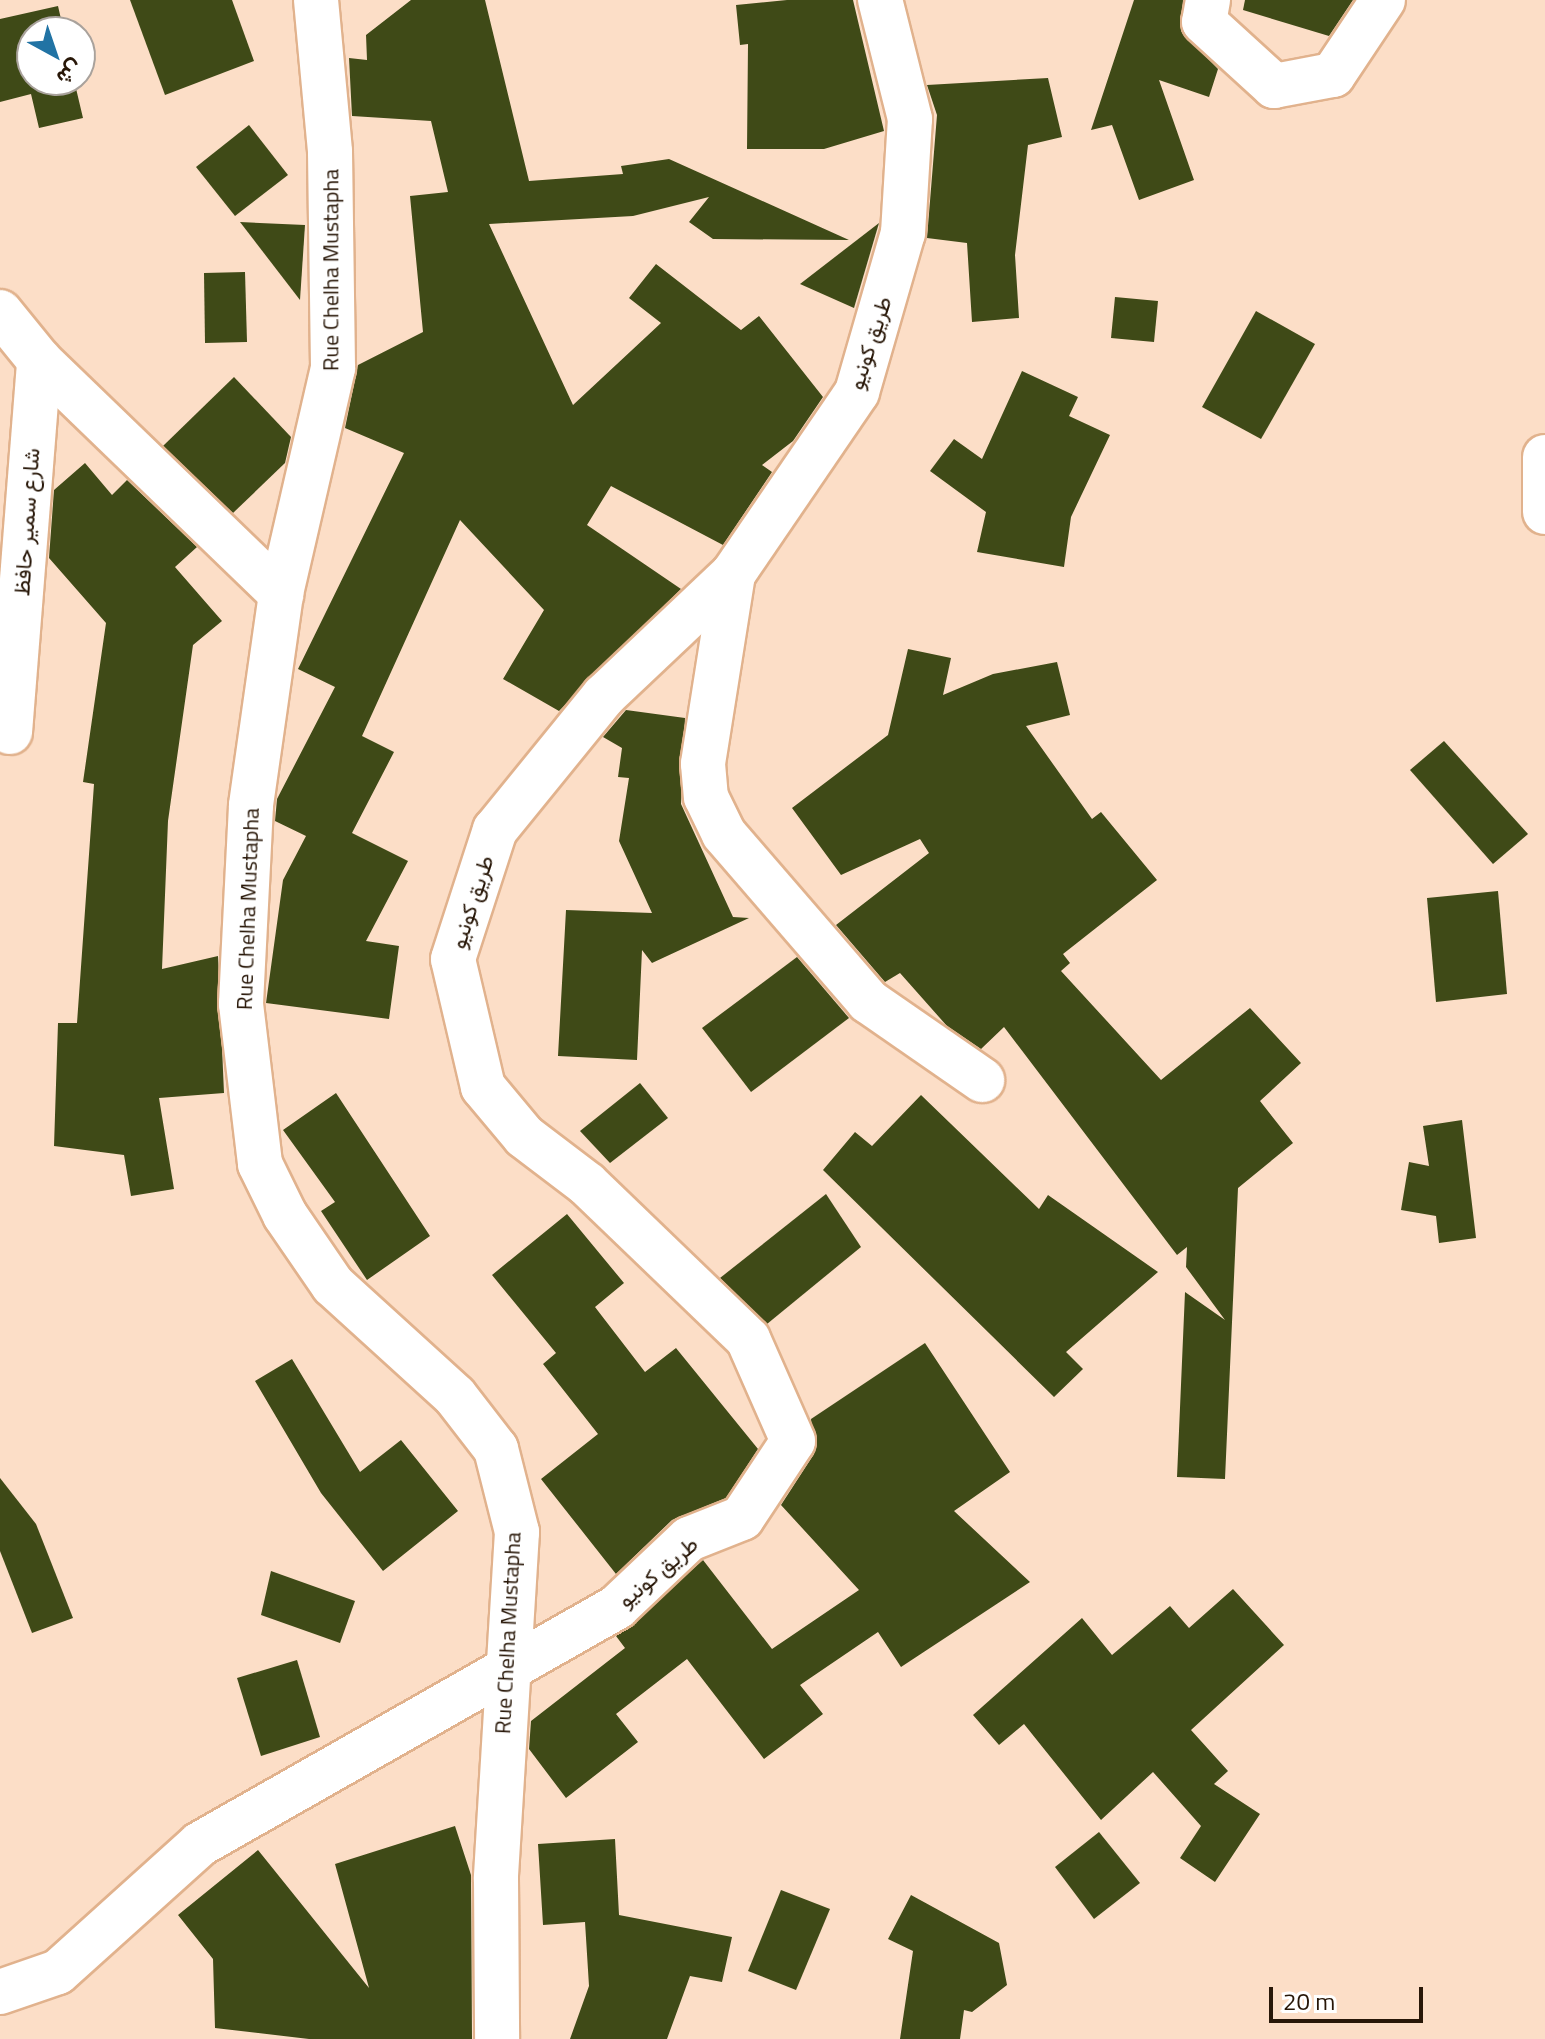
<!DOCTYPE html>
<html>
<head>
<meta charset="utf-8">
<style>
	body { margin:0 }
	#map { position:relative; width:1545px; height:2039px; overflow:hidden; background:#fcdec7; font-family:"Titillium Web",Vazirmatn,sans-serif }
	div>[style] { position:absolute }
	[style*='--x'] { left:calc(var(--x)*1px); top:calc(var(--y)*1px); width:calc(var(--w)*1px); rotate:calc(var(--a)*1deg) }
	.building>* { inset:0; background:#3f4a17 }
	.roads { filter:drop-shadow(2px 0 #e1b28d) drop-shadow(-2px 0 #e1b28d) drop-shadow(0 2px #e1b28d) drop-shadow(0 -2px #e1b28d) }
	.street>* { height:44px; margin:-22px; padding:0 22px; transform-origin:22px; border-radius:22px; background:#fff }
	.secondary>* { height:44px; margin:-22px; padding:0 22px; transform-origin:22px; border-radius:22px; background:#fff }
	span { translate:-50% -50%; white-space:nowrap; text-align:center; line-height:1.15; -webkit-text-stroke:8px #fff; paint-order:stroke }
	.street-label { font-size:22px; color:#281708 }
	.north { position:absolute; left:16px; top:16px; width:80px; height:80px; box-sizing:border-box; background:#fff; border:2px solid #a9a29c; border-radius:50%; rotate:140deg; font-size:22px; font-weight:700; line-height:32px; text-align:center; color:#281708 }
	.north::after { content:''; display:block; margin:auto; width:28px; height:36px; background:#2173a4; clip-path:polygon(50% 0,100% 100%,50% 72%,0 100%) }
	.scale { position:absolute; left:1269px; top:1987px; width:154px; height:36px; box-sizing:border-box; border:4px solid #281708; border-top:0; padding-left:10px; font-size:24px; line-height:28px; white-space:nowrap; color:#281708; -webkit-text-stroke:6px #fff; paint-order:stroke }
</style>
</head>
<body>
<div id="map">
	<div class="building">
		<div style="clip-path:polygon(130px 0,232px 0,254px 61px,165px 95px)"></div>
		<div style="clip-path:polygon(411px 0,485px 0,529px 181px,623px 174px,621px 166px,669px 159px,849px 240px,713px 239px,689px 222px,709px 197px,633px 216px,489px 224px,573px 405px,661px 323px,629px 298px,656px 264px,741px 330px,759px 316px,823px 397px,793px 441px,762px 465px,772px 472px,723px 545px,611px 486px,587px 525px,681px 589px,559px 711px,503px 679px,544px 610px,460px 520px,362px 736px,394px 752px,352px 833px,408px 861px,366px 941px,399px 946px,389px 1019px,266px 1003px,283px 880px,306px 836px,275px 821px,277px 799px,335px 687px,298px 669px,404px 453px,345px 428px,358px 365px,423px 332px,410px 196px,448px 192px,431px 121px,352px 116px,349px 58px,367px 60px,366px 35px)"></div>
		<div style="clip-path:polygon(787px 0,853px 0,884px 131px,824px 149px,747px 149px,748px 44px,740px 45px,736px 5px)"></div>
		<div style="clip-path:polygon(1134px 0,1183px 0,1181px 31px,1218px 69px,1209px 97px,1159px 80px,1194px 180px,1139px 200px,1112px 125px,1091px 130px)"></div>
		<div style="clip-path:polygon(1245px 0,1353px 0,1329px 36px,1243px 10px)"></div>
		<div style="clip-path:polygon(58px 6px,64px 32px,32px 32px,32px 80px,74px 80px,83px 118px,39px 128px,31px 94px,0 102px,0 19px)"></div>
		<div style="clip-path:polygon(1048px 78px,1062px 137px,1028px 145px,1015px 255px,1019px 318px,972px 322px,967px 243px,927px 238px,937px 115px,927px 85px)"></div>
		<div style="clip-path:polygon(249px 125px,288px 175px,235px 216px,196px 167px)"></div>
		<div style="clip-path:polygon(240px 222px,305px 225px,300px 300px)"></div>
		<div style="clip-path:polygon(879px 223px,854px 308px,800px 284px)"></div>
		<div style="clip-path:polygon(245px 272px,247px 342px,205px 343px,204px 273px)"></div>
		<div style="clip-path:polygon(1115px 297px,1158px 301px,1154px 342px,1111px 338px)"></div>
		<div style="clip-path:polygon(1256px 311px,1315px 344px,1261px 439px,1202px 407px)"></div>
		<div style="clip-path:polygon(1022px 371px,1078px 397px,1069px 416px,1110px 435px,1071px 517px,1064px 567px,977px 552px,986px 512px,930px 471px,954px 439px,982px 459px)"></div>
		<div style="clip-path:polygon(234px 377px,291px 437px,285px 463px,233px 513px,163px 446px)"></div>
		<div style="clip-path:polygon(85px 463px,112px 495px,127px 480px,197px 547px,175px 567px,222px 621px,193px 645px,168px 821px,162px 969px,218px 956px,224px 1093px,159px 1098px,174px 1189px,131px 1196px,124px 1155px,54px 1146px,58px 1023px,77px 1023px,94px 784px,83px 782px,106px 623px,49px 558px,54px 490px)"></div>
		<div style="clip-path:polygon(908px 649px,951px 658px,943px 695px,993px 674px,1057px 662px,1070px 715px,1026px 726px,1092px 819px,1101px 812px,1157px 880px,1063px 954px,1070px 963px,1061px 971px,1161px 1080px,1250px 1008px,1301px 1063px,1260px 1101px,1293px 1143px,1238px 1188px,1225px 1479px,1177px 1477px,1185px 1292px,1225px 1320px,1186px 1267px,1187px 1247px,1177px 1255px,1004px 1027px,981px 1049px,947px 1026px,900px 973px,885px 982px,836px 925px,929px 853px,920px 839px,841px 875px,792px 808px,888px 735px)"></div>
		<div style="clip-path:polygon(626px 710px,685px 718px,681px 804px,733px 917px,749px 918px,652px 963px,642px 950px,637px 1060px,558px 1056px,566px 910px,652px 913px,619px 841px,629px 778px,618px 777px,622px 748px,603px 737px)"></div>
		<div style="clip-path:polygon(1444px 741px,1528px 834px,1493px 864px,1410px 770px)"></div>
		<div style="clip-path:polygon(1498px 891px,1507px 994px,1436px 1002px,1427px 898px)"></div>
		<div style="clip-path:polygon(797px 957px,849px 1018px,751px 1092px,702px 1028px)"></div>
		<div style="clip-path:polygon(640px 1083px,668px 1118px,610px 1163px,580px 1131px)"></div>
		<div style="clip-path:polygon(336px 1093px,430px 1236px,367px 1280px,321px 1211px,335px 1202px,283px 1130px)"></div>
		<div style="clip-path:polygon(921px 1095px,1039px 1209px,1048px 1195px,1158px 1272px,1066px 1352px,1083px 1369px,1054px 1397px,823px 1170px,855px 1132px,872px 1146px)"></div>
		<div style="clip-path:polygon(1462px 1120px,1476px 1238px,1439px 1243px,1436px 1216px,1401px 1210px,1409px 1162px,1429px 1166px,1423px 1126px)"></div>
		<div style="clip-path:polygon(826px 1194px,861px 1247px,767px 1324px,720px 1278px)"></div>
		<div style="clip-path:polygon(567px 1214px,624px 1283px,595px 1307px,645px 1372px,676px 1348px,758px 1449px,726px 1498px,672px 1520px,616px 1574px,541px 1479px,598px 1434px,543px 1364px,556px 1353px,492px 1275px)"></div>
		<div style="clip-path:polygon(925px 1343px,1010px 1472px,954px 1511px,1030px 1582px,901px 1667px,878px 1632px,800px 1685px,823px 1714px,764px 1759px,687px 1659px,616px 1714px,638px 1742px,566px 1798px,529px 1749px,531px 1721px,625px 1648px,616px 1636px,703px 1560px,772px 1649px,859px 1590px,781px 1505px,814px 1454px,811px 1419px)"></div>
		<div style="clip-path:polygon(292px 1359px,360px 1472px,401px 1440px,458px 1511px,383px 1571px,321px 1493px,255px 1381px)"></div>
		<div style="clip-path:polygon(0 1478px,36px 1524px,73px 1618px,32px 1633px,0 1551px)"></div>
		<div style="clip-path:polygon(271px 1571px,355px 1601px,340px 1643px,261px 1615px)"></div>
		<div style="clip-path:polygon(1233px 1589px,1284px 1645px,1191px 1730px,1228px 1771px,1214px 1784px,1260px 1814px,1215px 1882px,1180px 1858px,1201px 1826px,1153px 1772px,1101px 1820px,1024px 1724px,999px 1745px,973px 1715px,1082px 1618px,1112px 1655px,1170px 1606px,1189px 1628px)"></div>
		<div style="clip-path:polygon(297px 1660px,320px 1737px,261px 1756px,237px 1678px)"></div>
		<div style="clip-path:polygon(455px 1826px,471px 1875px,472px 2039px,309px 2039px,215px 2028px,213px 1959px,178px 1915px,258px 1850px,369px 1988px,335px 1864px)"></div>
		<div style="clip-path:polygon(1099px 1832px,1140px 1883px,1094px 1919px,1055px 1867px)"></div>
		<div style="clip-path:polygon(615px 1839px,619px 1915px,732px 1937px,722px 1982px,690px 1976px,667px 2039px,570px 2039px,589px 1986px,585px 1922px,543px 1925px,538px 1844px)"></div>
		<div style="clip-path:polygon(781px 1890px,830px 1909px,796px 1990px,748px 1971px)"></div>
		<div style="clip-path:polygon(911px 1895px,999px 1943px,1007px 1985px,972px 2012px,964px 2010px,960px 2039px,900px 2039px,913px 1951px,888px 1939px)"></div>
	</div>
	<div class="roads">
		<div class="street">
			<div style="--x:316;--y:0;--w:153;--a:84.7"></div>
			<div style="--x:330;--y:152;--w:216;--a:89.2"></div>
			<div style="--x:333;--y:368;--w:232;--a:103"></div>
			<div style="--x:281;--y:594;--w:214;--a:98.1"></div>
			<div style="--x:251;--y:806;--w:198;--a:92.9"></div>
			<div style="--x:241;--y:1004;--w:161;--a:83.2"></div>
			<div style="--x:260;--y:1164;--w:57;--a:63.9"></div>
			<div style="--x:285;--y:1215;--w:85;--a:55.6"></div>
			<div style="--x:333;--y:1285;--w:165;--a:42.3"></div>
			<div style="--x:455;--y:1396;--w:67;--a:52.3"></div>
			<div style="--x:496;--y:1449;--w:86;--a:75.8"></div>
			<div style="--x:517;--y:1532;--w:348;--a:93.5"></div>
			<div style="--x:496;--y:1879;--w:160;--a:89.6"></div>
			<div style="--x:1208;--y:0;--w:22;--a:100"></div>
			<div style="--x:1204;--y:22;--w:95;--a:42.4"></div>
			<div style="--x:1274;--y:86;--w:60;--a:-10.6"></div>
			<div style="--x:1333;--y:75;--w:90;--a:-56.3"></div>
			<div style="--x:0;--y:312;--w:62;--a:50.9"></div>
			<div style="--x:39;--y:360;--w:337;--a:44"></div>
			<div style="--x:733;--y:574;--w:192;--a:99"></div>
			<div style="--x:703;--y:764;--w:33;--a:85"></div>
			<div style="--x:706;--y:797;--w:41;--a:64.1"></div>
			<div style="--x:724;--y:834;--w:221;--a:49.2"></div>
			<div style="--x:868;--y:1001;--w:139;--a:34.7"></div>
			<div style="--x:10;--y:732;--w:373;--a:-85.5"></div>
			<div style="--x:0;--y:1992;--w:61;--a:-19"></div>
			<div style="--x:58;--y:1972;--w:191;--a:-42"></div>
			<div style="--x:200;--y:1844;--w:480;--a:-29.6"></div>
			<div style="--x:617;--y:1607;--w:99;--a:-43.4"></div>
			<div style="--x:689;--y:1539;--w:57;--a:-21.6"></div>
			<div style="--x:742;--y:1518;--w:92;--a:-56.5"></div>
			<div style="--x:793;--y:1441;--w:111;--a:-113.8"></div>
			<div style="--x:748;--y:1339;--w:223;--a:-136.1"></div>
			<div style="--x:587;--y:1184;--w:79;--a:-142.7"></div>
			<div style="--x:524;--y:1136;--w:64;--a:-129.9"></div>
			<div style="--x:483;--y:1087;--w:131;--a:-103.2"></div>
			<div style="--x:453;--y:959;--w:136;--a:-72"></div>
			<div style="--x:495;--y:830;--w:173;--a:-50.9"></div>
			<div style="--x:604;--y:696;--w:178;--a:-43.4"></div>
			<div style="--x:733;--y:574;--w:220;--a:-55.7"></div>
			<div style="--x:857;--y:392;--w:166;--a:-73.9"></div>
			<div style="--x:903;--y:233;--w:114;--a:-86.5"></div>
			<div style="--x:910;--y:119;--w:123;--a:-104.1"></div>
		</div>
		<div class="secondary">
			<div style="--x:1545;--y:457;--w:55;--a:90"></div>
		</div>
	</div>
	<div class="street-label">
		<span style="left:331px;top:270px;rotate:-90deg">Rue Chelha Mustapha</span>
		<span style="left:870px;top:343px;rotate:-72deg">طريق كونيو</span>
		<span style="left:27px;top:522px;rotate:-86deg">شارع سمير حافظ</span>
		<span style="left:472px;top:902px;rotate:-72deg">طريق كونيو</span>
		<span style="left:248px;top:909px;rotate:-88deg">Rue Chelha Mustapha</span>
		<span style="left:658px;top:1572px;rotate:-40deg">طريق كونيو</span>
		<span style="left:508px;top:1633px;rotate:-87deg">Rue Chelha Mustapha</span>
	</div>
	<div class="north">ش</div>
	<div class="scale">20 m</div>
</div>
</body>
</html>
